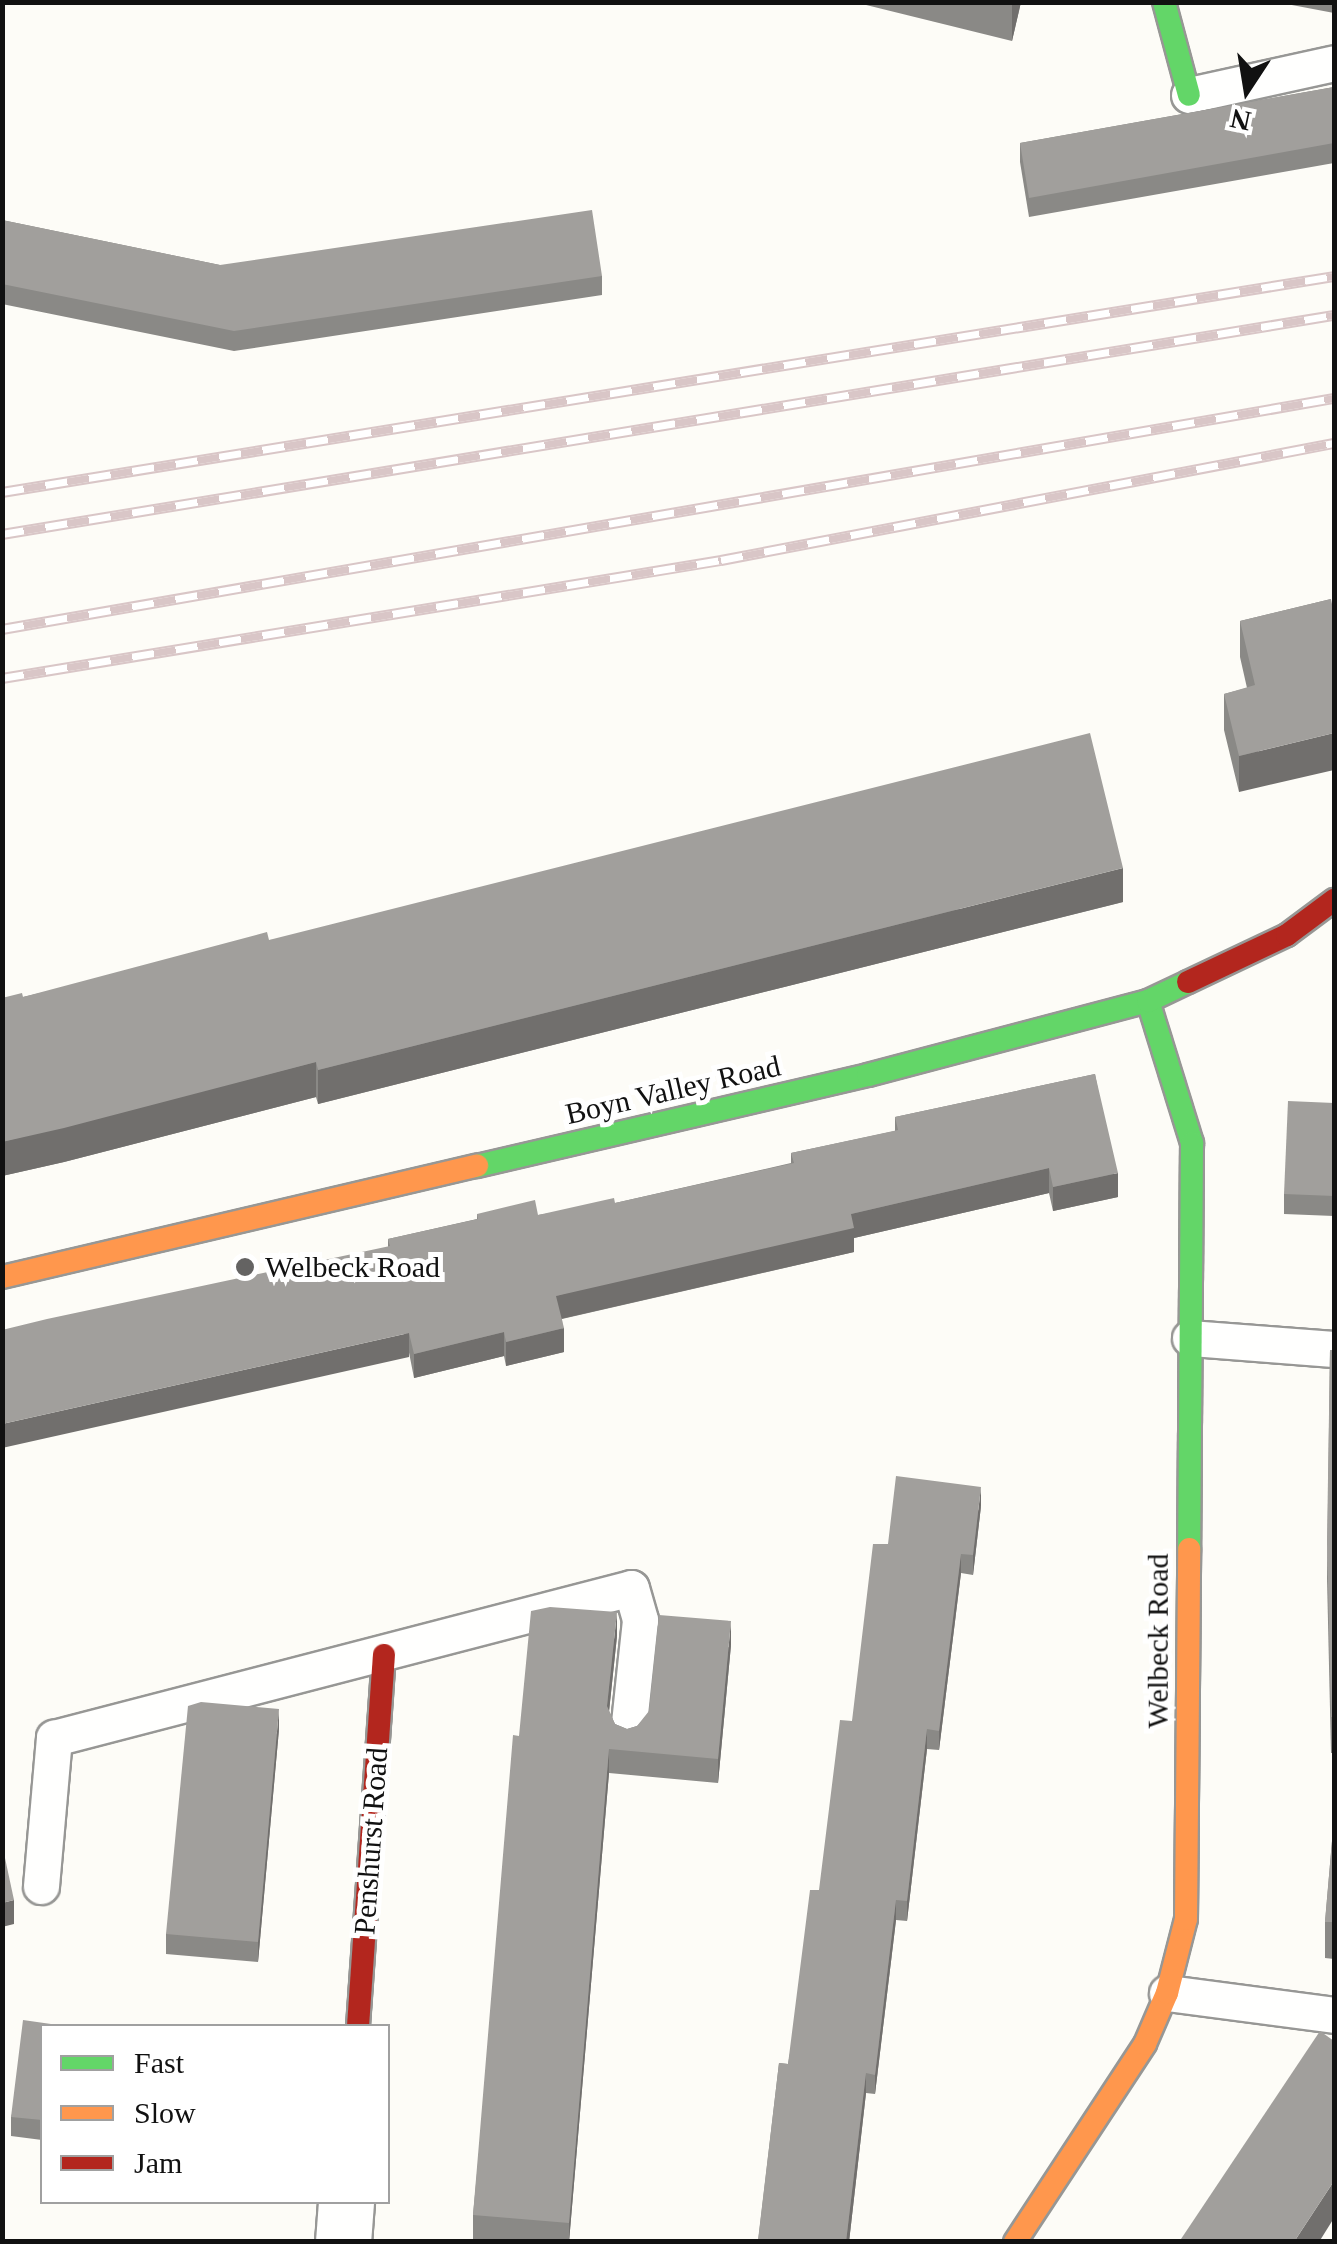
<!DOCTYPE html>
<html>
<head>
<meta charset="utf-8">
<style>
	body { margin:0 }
	#map { position:relative; width:1337px; height:2244px; overflow:hidden; background:#fdfcf7; font-family:Georgia,serif }
	div>[style] { position:absolute }
	[style*='--x'] { left:calc(var(--x)*1px); top:calc(var(--y)*1px); width:calc(var(--w)*1px); rotate:calc(var(--a)*1deg) }
	.roads { filter:drop-shadow(2px 0 #979795) drop-shadow(-2px 0 #979795) drop-shadow(0 2px #979795) drop-shadow(0 -2px #979795) }
	.lane>* { height:35px; margin:-17.5px; padding:0 17.5px; transform-origin:17.5px; border-radius:17.5px; background:#fffffe }
	.street>* { height:55px; margin:-27.5px; padding:0 27.5px; transform-origin:27.5px; border-radius:27.5px; background:#fffffe }
	.fast>* { height:22px; margin:-11px; padding:0 11px; transform-origin:11px; border-radius:11px; background:#63d668 }
	.slow>* { height:22px; margin:-11px; padding:0 11px; transform-origin:11px; border-radius:11px; background:#ff974d }
	.jam>* { height:22px; margin:-11px; padding:0 11px; transform-origin:11px; border-radius:11px; background:#b3261e }
	.rail>* { height:11px; margin-top:-5.5px; transform-origin:0; background:repeating-linear-gradient(90deg,#fff 0 22px,#d9c6c7 0 44px); box-sizing:border-box; border-block:2px solid #d9c6c7 }
	.wall>* { inset:0; background:#8a8986 }
	.shaded-wall>* { inset:0; background:#716f6d }
	.building>* { inset:0; background:#a19f9c }
	.dots>* { width:28px; height:28px; translate:-50% -50%; box-sizing:border-box; border:5px solid #fff; border-radius:50% }
	span { translate:-50% -50%; white-space:nowrap; text-align:center; line-height:1.15; -webkit-text-stroke:10px #fff; paint-order:stroke }
	.street-label { font-size:30px; color:#111 }
	.poi-label { font-size:30px; color:#111 }
	.left { translate:0 -50%; text-align:left }
	.frame { position:absolute; inset:0; border:5px solid #111; pointer-events:none }
	.legend { position:absolute; left:40px; top:2024px; width:350px; height:180px; box-sizing:border-box; background:#fff; border:2px solid #a0a0a0; margin:0; padding:12px 18px; list-style:none; font-size:30px; color:#111 }
	.legend li { display:flex; align-items:center; gap:20px; height:50px }
	.legend b { width:50px; border:2px solid #a0a0a0 }
	.north { position:absolute; left:1197px; top:40px; width:100px; height:100px; -webkit-text-stroke:8px #fff; paint-order:stroke; rotate:192deg; font-size:28px; font-weight:700; line-height:40px; text-align:center; color:#111 }
	.north::after { content:''; display:block; margin:auto; width:35px; height:45px; background:#111; clip-path:polygon(50% 0,100% 100%,50% 72%,0 100%) }
</style>
</head>
<body>
<div id="map">
	<div class="roads">
		<div class="lane">
			<div style="--x:1189;--y:95;--w:148;--a:-12.4"></div>
			<div style="--x:1190;--y:1338;--w:144;--a:4.4"></div>
			<div style="--x:41;--y:1886;--w:149;--a:-85"></div>
			<div style="--x:54;--y:1738;--w:596;--a:-14.57"></div>
			<div style="--x:631;--y:1588;--w:33;--a:74"></div>
			<div style="--x:640;--y:1620;--w:113;--a:96.1"></div>
			<div style="--x:1167;--y:1993;--w:168;--a:7.5"></div>
		</div>
		<div class="street">
			<div style="--x:343;--y:2242;--w:40;--a:-85.7"></div>
		</div>
		<div class="fast">
			<div style="--x:1164;--y:2;--w:96;--a:75"></div>
			<div style="--x:1148;--y:1001;--w:149;--a:72.8"></div>
			<div style="--x:1192;--y:1143;--w:406;--a:90.4"></div>
			<div style="--x:477;--y:1166;--w:401;--a:-13.1"></div>
			<div style="--x:868;--y:1075;--w:290;--a:-14.8"></div>
			<div style="--x:1148;--y:1001;--w:44;--a:-25.4"></div>
		</div>
		<div class="slow">
			<div style="--x:2;--y:1277;--w:488;--a:-13.2"></div>
			<div style="--x:1015;--y:2242;--w:237;--a:-56.7"></div>
			<div style="--x:1145;--y:2044;--w:56;--a:-66.7"></div>
			<div style="--x:1167;--y:1993;--w:76;--a:-75.6"></div>
			<div style="--x:1186;--y:1919;--w:370;--a:-89.5"></div>
		</div>
		<div class="jam">
			<div style="--x:1188;--y:982;--w:110;--a:-25.4"></div>
			<div style="--x:1287;--y:935;--w:59;--a:-36.7"></div>
			<div style="--x:358;--y:2026;--w:372;--a:-86"></div>
		</div>
	</div>
	<div class="rail">
		<div style="--x:2;--y:492;--w:1349;--a:-9.21"></div>
		<div style="--x:2;--y:534;--w:1350;--a:-9.34"></div>
		<div style="--x:2;--y:629;--w:1352;--a:-9.84"></div>
		<div style="--x:2;--y:678;--w:729;--a:-9.32"></div>
		<div style="--x:721;--y:560;--w:624;--a:-10.81"></div>
	</div>
	<div class="wall">
		<div style="clip-path:polygon(854px 2px,1021px 2px,1012px 41px)"></div>
		<div style="clip-path:polygon(1276px 2px,1334px 2px,1334px 13px)"></div>
		<div style="clip-path:polygon(1334px 87px,1334px 163px,1029px 217px,1020px 162px,1020px 143px)"></div>
		<div style="clip-path:polygon(2px 220px,220px 265px,602px 276px,602px 295px,234px 351px,2px 304px)"></div>
		<div style="clip-path:polygon(1331px 599px,1239px 792px,1224px 730px,1224px 694px,1247px 688px,1240px 657px,1240px 621px)"></div>
		<div style="clip-path:polygon(1123px 902px,318px 1104px,316px 1097px,64px 1162px,2px 1176px,2px 998px,23px 997px,269px 940px)"></div>
		<div style="clip-path:polygon(1095px 1074px,1118px 1197px,1053px 1211px,1049px 1193px,854px 1238px,854px 1252px,562px 1319px,564px 1352px,506px 1366px,504px 1356px,414px 1378px,388px 1246px,388px 1239px,477px 1219px,477px 1214px,538px 1215px,615px 1203px,791px 1163px,791px 1153px,895px 1131px,895px 1117px)"></div>
		<div style="clip-path:polygon(1334px 1103px,1334px 1216px,1284px 1214px,1284px 1194px)"></div>
		<div style="clip-path:polygon(1330px 1350px,1334px 1350px,1334px 1753px,1331px 1753px,1327px 1578px)"></div>
		<div style="clip-path:polygon(981px 1506px,973px 1575px,961px 1573px,939px 1750px,927px 1749px,907px 1921px,896px 1920px,875px 2094px,866px 2093px,849px 2242px,758px 2242px,779px 2063px,788px 2064px,852px 1721px)"></div>
		<div style="clip-path:polygon(617px 1636px,609px 1711px,615px 1724px,627px 1729px,637px 1726px,731px 1645px,718px 1783px,609px 1773px,569px 2242px,499px 2242px,473px 2239px,473px 2215px,519px 1736px)"></div>
		<div style="clip-path:polygon(279px 1729px,258px 1962px,166px 1954px,166px 1934px)"></div>
		<div style="clip-path:polygon(1334px 1818px,1334px 1959px,1325px 1958px,1325px 1922px)"></div>
		<div style="clip-path:polygon(42px 2026px,42px 2140px,11px 2136px,11px 2117px)"></div>
	</div>
	<div class="shaded-wall">
		<div style="clip-path:polygon(1012px 2px,1021px 2px,1012px 41px)"></div>
		<div style="clip-path:polygon(1334px 733px,1334px 770px,1239px 792px,1239px 756px)"></div>
		<div style="clip-path:polygon(1123px 868px,1123px 902px,318px 1104px,318px 1070px)"></div>
		<div style="clip-path:polygon(316px 1062px,316px 1097px,64px 1162px,2px 1176px,2px 1142px)"></div>
		<div style="clip-path:polygon(1049px 1168px,1049px 1193px,854px 1238px,854px 1252px,556px 1320px,556px 1296px,851px 1214px)"></div>
		<div style="clip-path:polygon(1118px 1173px,1118px 1197px,1053px 1211px,1053px 1187px)"></div>
		<div style="clip-path:polygon(564px 1328px,564px 1352px,506px 1366px,506px 1342px)"></div>
		<div style="clip-path:polygon(504px 1332px,504px 1356px,414px 1378px,414px 1354px)"></div>
		<div style="clip-path:polygon(409px 1333px,409px 1357px,2px 1448px,2px 1424px)"></div>
		<div style="clip-path:polygon(981px 1487px,981px 1506px,973px 1575px,973px 1555px)"></div>
		<div style="clip-path:polygon(961px 1554px,961px 1573px,939px 1750px,939px 1731px)"></div>
		<div style="clip-path:polygon(617px 1612px,617px 1636px,607px 1731px,607px 1706px)"></div>
		<div style="clip-path:polygon(731px 1621px,731px 1645px,718px 1783px,718px 1759px)"></div>
		<div style="clip-path:polygon(279px 1709px,279px 1729px,258px 1962px,258px 1942px)"></div>
		<div style="clip-path:polygon(927px 1729px,927px 1749px,907px 1921px,907px 1901px)"></div>
		<div style="clip-path:polygon(609px 1749px,609px 1773px,569px 2242px,569px 2223px)"></div>
		<div style="clip-path:polygon(14px 1900px,14px 1924px,2px 1927px,2px 1903px)"></div>
		<div style="clip-path:polygon(896px 1900px,896px 1920px,875px 2094px,875px 2075px)"></div>
		<div style="clip-path:polygon(866px 2073px,866px 2093px,849px 2242px,846px 2242px)"></div>
		<div style="clip-path:polygon(1334px 2181px,1334px 2218px,1319px 2242px,1294px 2242px)"></div>
	</div>
	<div class="building">
		<div style="clip-path:polygon(1334px 87px,1334px 143px,1029px 198px,1020px 143px)"></div>
		<div style="clip-path:polygon(592px 210px,602px 276px,234px 331px,2px 284px,2px 220px,220px 265px)"></div>
		<div style="clip-path:polygon(1331px 599px,1334px 614px,1334px 733px,1239px 756px,1224px 694px,1255px 685px,1240px 621px)"></div>
		<div style="clip-path:polygon(1090px 733px,1123px 868px,318px 1070px,316px 1062px,64px 1128px,2px 1142px,2px 998px,22px 993px,23px 997px,267px 932px,269px 940px)"></div>
		<div style="clip-path:polygon(1095px 1074px,1118px 1173px,1053px 1187px,1049px 1168px,851px 1214px,854px 1228px,556px 1296px,564px 1328px,506px 1342px,504px 1332px,414px 1354px,409px 1333px,2px 1424px,2px 1330px,47px 1319px,390px 1246px,388px 1239px,478px 1219px,477px 1214px,535px 1200px,538px 1215px,614px 1198px,615px 1203px,794px 1163px,791px 1153px,898px 1130px,895px 1117px)"></div>
		<div style="clip-path:polygon(1288px 1101px,1334px 1103px,1334px 1196px,1284px 1194px)"></div>
		<div style="clip-path:polygon(1330px 1350px,1334px 1350px,1334px 1717px,1331px 1717px,1327px 1541px)"></div>
		<div style="clip-path:polygon(896px 1476px,981px 1487px,973px 1555px,961px 1554px,939px 1731px,927px 1729px,907px 1901px,896px 1900px,875px 2075px,866px 2073px,846px 2242px,758px 2240px,779px 2063px,788px 2064px,810px 1890px,819px 1890px,840px 1720px,852px 1721px,873px 1544px,888px 1544px)"></div>
		<div style="clip-path:polygon(550px 1607px,617px 1612px,607px 1706px,615px 1724px,627px 1729px,637px 1726px,649px 1711px,659px 1615px,731px 1621px,718px 1759px,609px 1749px,569px 2223px,473px 2215px,513px 1735px,519px 1736px,531px 1611px)"></div>
		<div style="clip-path:polygon(201px 1702px,279px 1709px,258px 1942px,166px 1934px,188px 1706px)"></div>
		<div style="clip-path:polygon(1334px 1818px,1334px 1922px,1325px 1922px)"></div>
		<div style="clip-path:polygon(2px 1844px,14px 1900px,2px 1903px)"></div>
		<div style="clip-path:polygon(23px 2020px,65px 2026px,42px 2026px,42px 2120px,11px 2117px)"></div>
		<div style="clip-path:polygon(1320px 2031px,1334px 2041px,1334px 2181px,1294px 2242px,1179px 2242px)"></div>
	</div>
	<div class="dots">
		<div style="left:245px;top:1267px;background:#646362"></div>
	</div>
	<div class="street-label">
		<span style="left:673px;top:1090px;rotate:-13deg">Boyn Valley Road</span>
		<span style="left:1158px;top:1641px;rotate:-90deg">Welbeck Road</span>
		<span style="left:371px;top:1841px;rotate:-86deg">Penshurst Road</span>
	</div>
	<div class="poi-label">
		<span class="left" style="left:265px;top:1267px">Welbeck Road</span>
	</div>
	<div class="frame"></div>
	<ul class="legend">
	<li><b style="height:12px;background:#63d668"></b>Fast</li>
	<li><b style="height:12px;background:#ff974d"></b>Slow</li>
	<li><b style="height:12px;background:#b3261e"></b>Jam</li>
	</ul>
	<div class="north">N</div>
</div>
</body>
</html>
